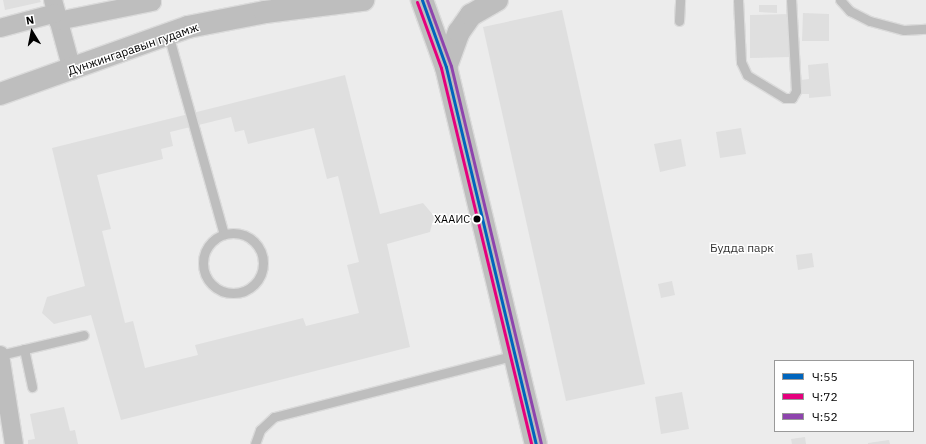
<!DOCTYPE html>
<html>
<head>
<meta charset="utf-8">
<style>
	body { margin:0 }
	#map { position:relative; width:926px; height:444px; overflow:hidden; background:#fff; font-family:"IBM Plex Sans",sans-serif }
	div>[style] { position:absolute }
	[style*='--x'] { left:calc(var(--x)*1px); top:calc(var(--y)*1px); width:calc(var(--w)*1px); rotate:calc(var(--a)*1deg) }
	.green>* { inset:0; background:#ececec }
	.building>* { inset:0; background:#dfdfdf }
	.roads { filter:drop-shadow(1px 0 #dbdbdb) drop-shadow(-1px 0 #dbdbdb) drop-shadow(0 1px #dbdbdb) drop-shadow(0 -1px #dbdbdb) }
	.lane>* { height:9px; margin:-4.5px; padding:0 4.5px; transform-origin:4.5px; border-radius:4.5px; background:#bebebe }
	.lane>.ring { margin:-4.5px; padding:0; box-sizing:content-box; background:none; border:9px solid #bebebe; border-radius:50% }
	.street>* { height:18px; margin:-9px; padding:0 9px; transform-origin:9px; border-radius:9px; background:#bebebe }
	.primary>* { height:22px; margin:-11px; padding:0 11px; transform-origin:11px; border-radius:11px; background:#bebebe }
	.bus-1>* { height:3px; margin:-1.5px; padding:0 1.5px; transform-origin:1.5px; border-radius:1.5px; background:#0065bd }
	.bus-2>* { height:3px; margin:-1.5px; padding:0 1.5px; transform-origin:1.5px; border-radius:1.5px; background:#e5007d }
	.bus-3>* { height:3px; margin:-1.5px; padding:0 1.5px; transform-origin:1.5px; border-radius:1.5px; background:#8e44ad }
	.dots>* { width:11px; height:11px; translate:-50% -50%; box-sizing:border-box; border:2px solid #fff; border-radius:50% }
	span { translate:-50% -50%; white-space:nowrap; text-align:center; line-height:1.15; -webkit-text-stroke:3px #fff; paint-order:stroke }
	.bus-label { font-size:11px; color:#000 }
	.right { translate:-100% -50%; text-align:right }
	.street-label { font-size:12px; color:#000 }
	.park-label { font-size:12px; color:#333 }
	.legend { position:absolute; left:774px; top:360px; width:140px; height:72px; box-sizing:border-box; background:#fff; border:1px solid #999; margin:0; padding:5px 7px; list-style:none; font-size:12px; color:#000 }
	.legend li { display:flex; align-items:center; gap:8px; height:20px }
	.legend b { width:20px; border:1px solid #999 }
	.north { position:absolute; left:12px; top:12px; width:40px; height:40px; -webkit-text-stroke:3px #fff; paint-order:stroke; rotate:350deg; font-size:11px; font-weight:700; line-height:16px; text-align:center; color:#000 }
	.north::after { content:''; display:block; margin:auto; width:14px; height:18px; background:#000; clip-path:polygon(50% 0,100% 100%,50% 72%,0 100%) }
</style>
</head>
<body>
<div id="map">
	<div class="green">
		<div style="clip-path:polygon(evenodd,0 0,926px 0,926px 444px,0 444px,0 0,775px 361px,913px 361px,913px 431px,775px 431px,775px 361px)"></div>
	</div>
	<div class="building">
		<div style="clip-path:polygon(3px 0,40px 0,41px 2px,5px 10px)"></div>
		<div style="clip-path:polygon(759px 5px,777px 5px,777px 13px,759px 12px)"></div>
		<div style="clip-path:polygon(562px 10px,645px 384px,566px 401px,483px 27px)"></div>
		<div style="clip-path:polygon(803px 13px,829px 14px,829px 41px,802px 41px)"></div>
		<div style="clip-path:polygon(789px 14px,790px 57px,750px 58px,750px 15px)"></div>
		<div style="clip-path:polygon(828px 63px,831px 96px,809px 98px,809px 94px,802px 94px,801px 80px,809px 79px,808px 65px)"></div>
		<div style="clip-path:polygon(evenodd,345px 75px,380px 214px,423px 203px,434px 216px,430px 232px,387px 244px,410px 347px,121px 420px,91px 315px,54px 324px,42px 313px,47px 297px,85px 286px,52px 148px,345px 75px,231px 117px,235px 132px,244px 130px,248px 144px,314px 128px,327px 179px,338px 176px,359px 262px,347px 265px,359px 313px,306px 326px,303px 318px,195px 345px,198px 355px,145px 368px,133px 321px,125px 323px,102px 231px,111px 229px,97px 175px,163px 159px,161px 149px,173px 146px,170px 132px,231px 117px)"></div>
		<div style="clip-path:polygon(741px 128px,746px 154px,720px 158px,716px 132px)"></div>
		<div style="clip-path:polygon(681px 139px,686px 166px,660px 172px,654px 144px)"></div>
		<div style="clip-path:polygon(812px 253px,814px 267px,798px 270px,796px 255px)"></div>
		<div style="clip-path:polygon(672px 281px,675px 295px,661px 298px,658px 284px)"></div>
		<div style="clip-path:polygon(682px 392px,689px 429px,661px 434px,655px 397px)"></div>
		<div style="clip-path:polygon(64px 407px,70px 431px,75px 430px,78px 444px,28px 444px,28px 440px,35px 439px,30px 414px)"></div>
		<div style="clip-path:polygon(805px 437px,806px 444px,792px 444px,791px 439px)"></div>
		<div style="clip-path:polygon(889px 440px,890px 444px,868px 444px,868px 443px)"></div>
	</div>
	<div class="roads">
		<div class="lane">
			<div style="--x:738;--y:0;--w:62;--a:87.2"></div>
			<div style="--x:741;--y:62;--w:14;--a:65"></div>
			<div style="--x:747;--y:75;--w:44;--a:31.2"></div>
			<div style="--x:785;--y:98;--w:7;--a:0"></div>
			<div style="--x:792;--y:98;--w:8;--a:-60"></div>
			<div style="--x:796;--y:91;--w:91;--a:-93.1"></div>
			<div style="--x:840;--y:0;--w:15;--a:48"></div>
			<div style="--x:850;--y:11;--w:22;--a:27"></div>
			<div style="--x:870;--y:21;--w:35;--a:15"></div>
			<div style="--x:904;--y:30;--w:22;--a:-3"></div>
			<div style="--x:679;--y:21;--w:21;--a:-87"></div>
			<div style="--x:168;--y:34;--w:208;--a:74.4"></div>
			<div class="ring" style="left:203px;top:233px;width:51px;height:51px"></div>
			<div style="--x:24;--y:349;--w:39;--a:78"></div>
			<div style="--x:0;--y:355;--w:86;--a:-13.4"></div>
			<div style="--x:255;--y:444;--w:15;--a:-70"></div>
			<div style="--x:260;--y:430;--w:19;--a:-43"></div>
			<div style="--x:274;--y:417;--w:249;--a:-14.4"></div>
		</div>
		<div class="street">
			<div style="--x:53;--y:0;--w:73;--a:74.8"></div>
			<div style="--x:58;--y:21;--w:96;--a:-11.4"></div>
			<div style="--x:0;--y:28;--w:58;--a:-15"></div>
			<div style="--x:0;--y:355;--w:90;--a:81.1"></div>
		</div>
		<div class="primary">
			<div style="--x:422;--y:0;--w:71;--a:70.3"></div>
			<div style="--x:446;--y:67;--w:388;--a:76.6"></div>
			<div style="--x:446;--y:67;--w:37;--a:-70"></div>
			<div style="--x:459;--y:32;--w:21;--a:-55"></div>
			<div style="--x:471;--y:15;--w:30;--a:-30"></div>
			<div style="--x:0;--y:94;--w:200;--a:-19.6"></div>
			<div style="--x:188;--y:27;--w:78;--a:-11"></div>
			<div style="--x:265;--y:12;--w:99;--a:-7"></div>
		</div>
	</div>
	<div class="bus-1">
		<div style="--x:422;--y:0;--w:71;--a:70.3"></div>
		<div style="--x:446;--y:67;--w:388;--a:76.6"></div>
	</div>
	<div class="bus-2">
		<div style="--x:417;--y:2;--w:70;--a:70"></div>
		<div style="--x:441;--y:68;--w:387;--a:76.5"></div>
	</div>
	<div class="bus-3">
		<div style="--x:427;--y:0;--w:70;--a:70"></div>
		<div style="--x:451;--y:66;--w:388;--a:76.6"></div>
	</div>
	<div class="dots">
		<div style="left:477px;top:219px;background:#000"></div>
	</div>
	<div class="bus-label">
		<span class="right" style="left:470px;top:219px">ХААИС</span>
	</div>
	<div class="street-label">
		<span style="left:133px;top:49px;rotate:-19deg">Дүнжингаравын гудамж</span>
	</div>
	<div class="park-label">
		<span style="left:742px;top:248px">Будда парк</span>
	</div>
	<ul class="legend">
	<li><b style="height:5px;background:#0065bd"></b>Ч:55</li>
	<li><b style="height:5px;background:#e5007d"></b>Ч:72</li>
	<li><b style="height:5px;background:#8e44ad"></b>Ч:52</li>
	</ul>
	<div class="north">N</div>
</div>
</body>
</html>
